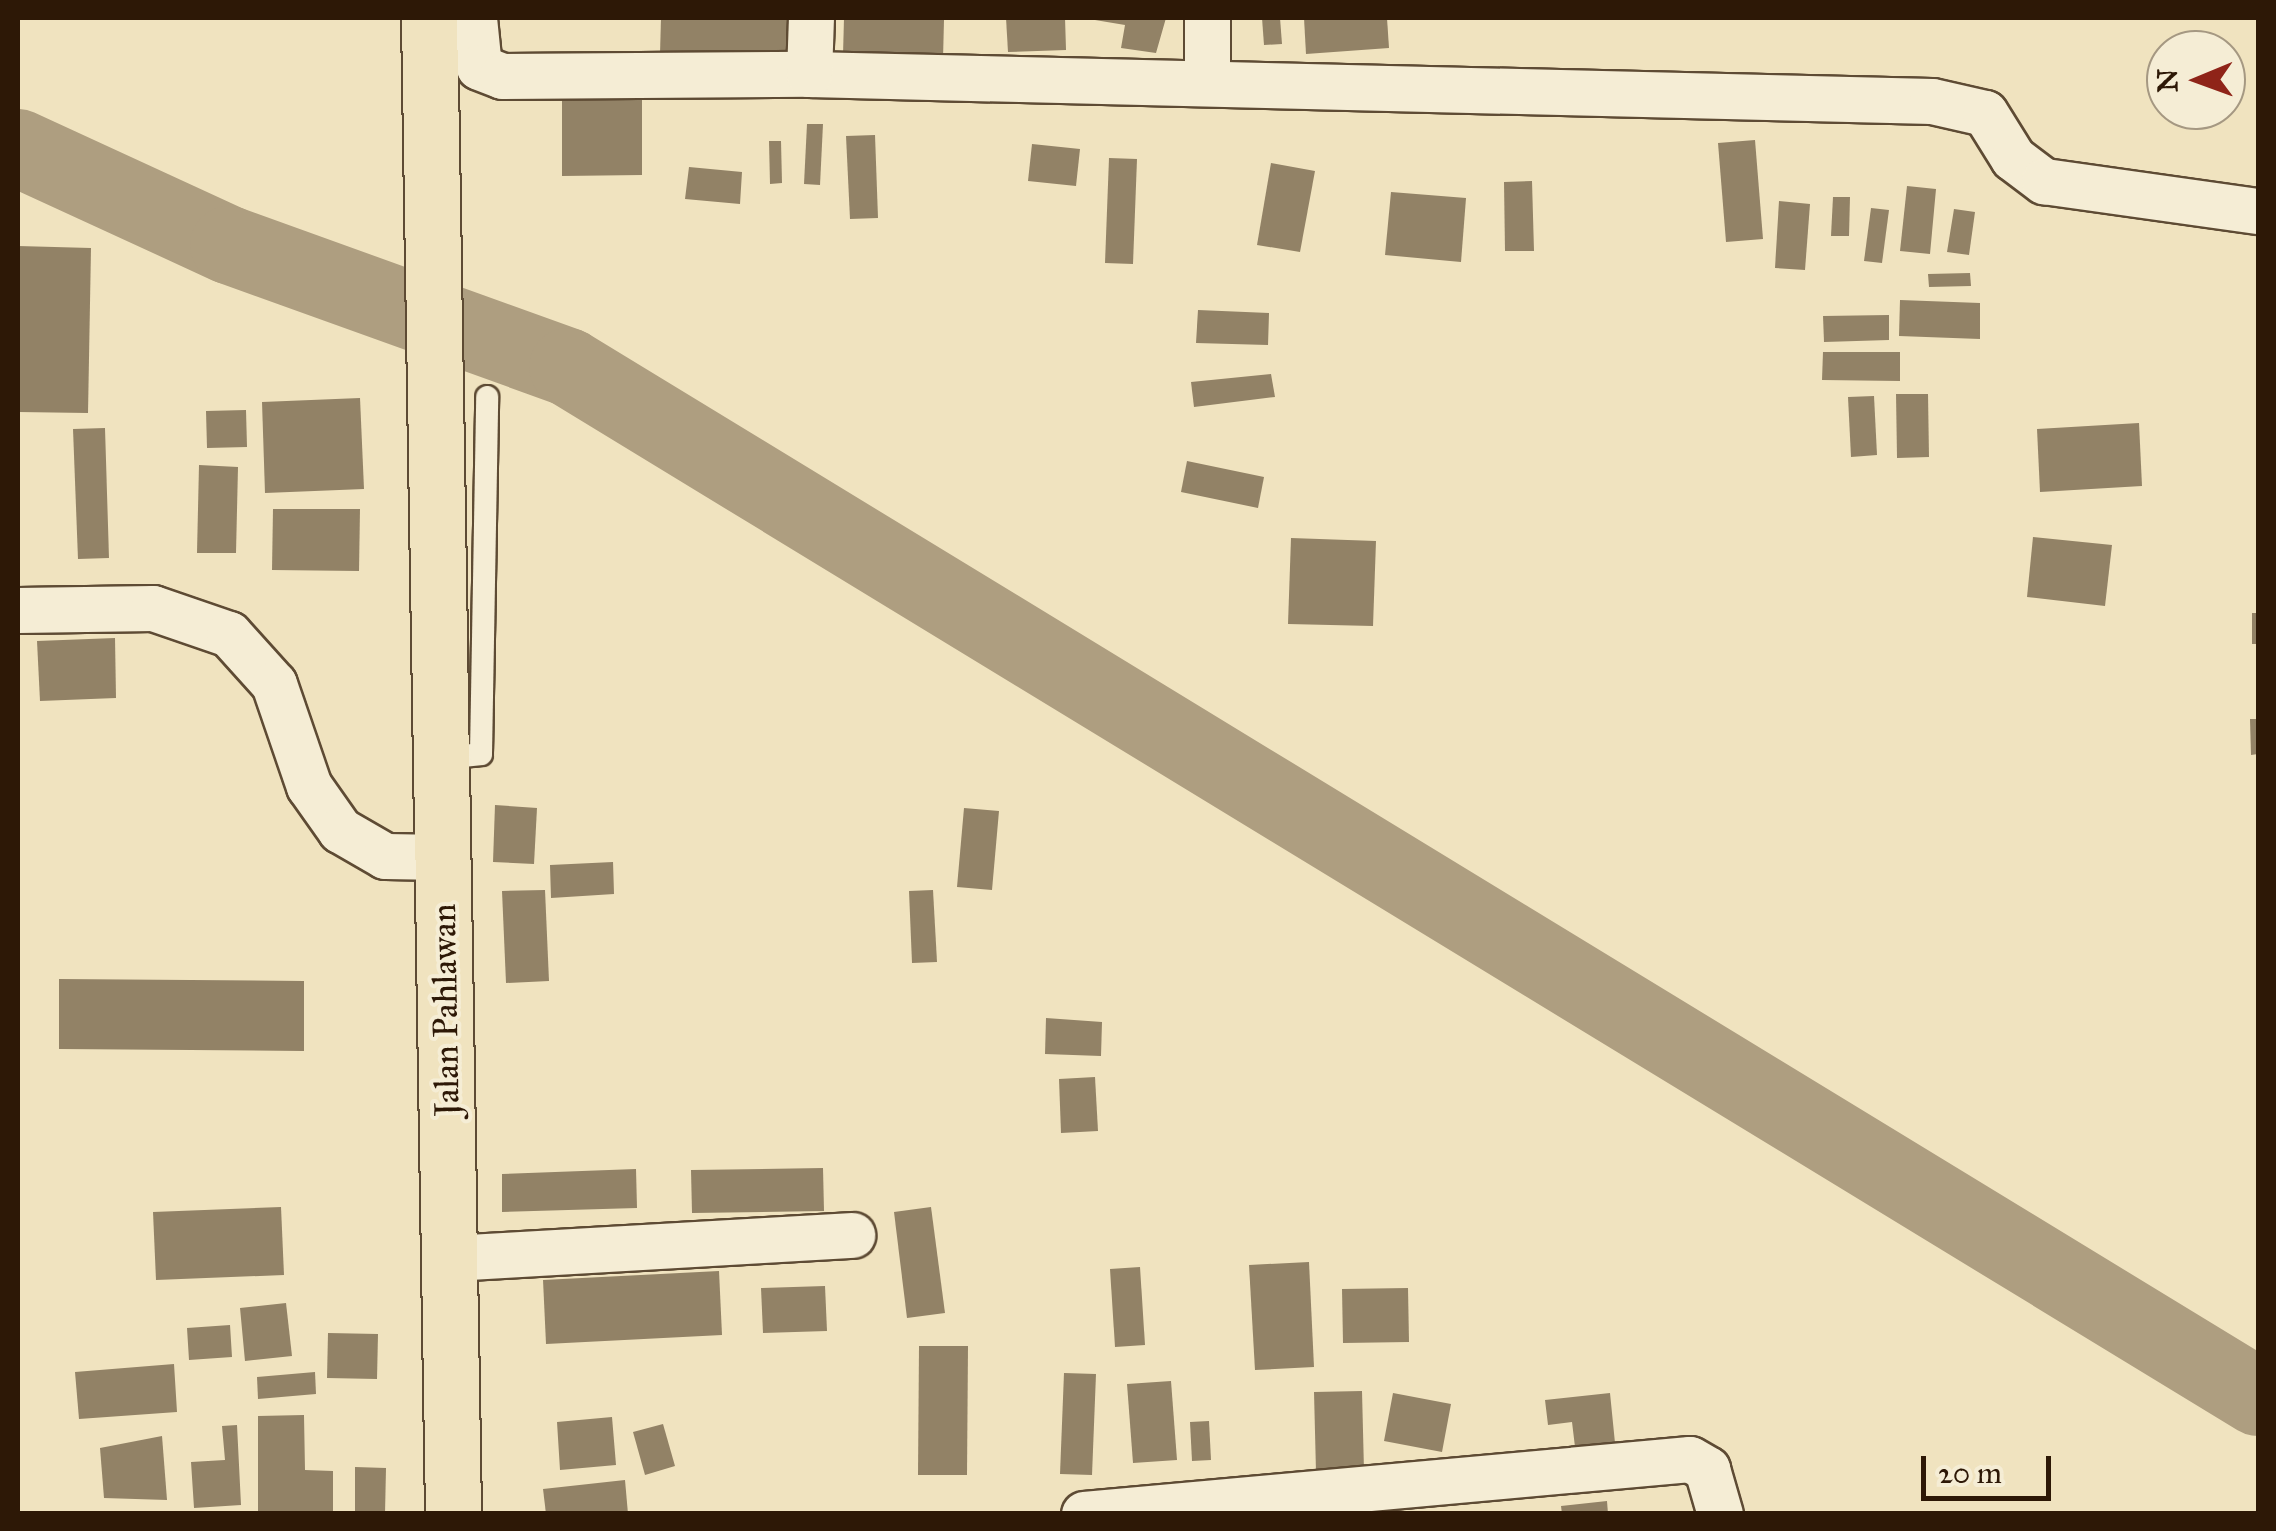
<!DOCTYPE html>
<html>
<head>
<meta charset="utf-8">
<style>
	body { margin:0 }
	#map { position:relative; width:2276px; height:1531px; overflow:hidden; background:#f0e3bf; font-family:"IM FELL Great Primer",serif }
	div>[style] { position:absolute }
	[style*='--x'] { left:calc(var(--x)*1px); top:calc(var(--y)*1px); width:calc(var(--w)*1px); rotate:calc(var(--a)*1deg) }
	.river>* { height:78px; margin:-39px; padding:0 39px; transform-origin:39px; border-radius:39px; background:#ae9e80 }
	.building>* { inset:0; background:#928266 }
	.roads { filter:drop-shadow(2px 0 #5e4b34) drop-shadow(-2px 0 #5e4b34) drop-shadow(0 2px #5e4b34) drop-shadow(0 -2px #5e4b34) }
	.lane>* { height:22px; margin:-11px; padding:0 11px; transform-origin:11px; border-radius:11px; background:#f5edd5 }
	.street>* { height:45px; margin:-22.5px; padding:0 22.5px; transform-origin:22.5px; border-radius:22.5px; background:#f5edd5 }
	.highway>* { height:55px; margin:-27.5px; padding:0 27.5px; transform-origin:27.5px; border-radius:27.5px; background:#f0e3bf }
	span { translate:-50% -50%; white-space:nowrap; text-align:center; line-height:1.15; -webkit-text-stroke:8px #f5edd5; paint-order:stroke }
	.street-label { font-size:35px; color:#2d1806 }
	.frame { position:absolute; inset:0; border:20px solid #2d1806; pointer-events:none }
	.north { position:absolute; left:2146px; top:30px; width:100px; height:100px; box-sizing:border-box; background:#f5edd5; border:2px solid #a59882; border-radius:50%; rotate:269deg; font-size:28px; font-weight:700; line-height:40px; text-align:center; color:#2d1806 }
	.north::after { content:''; display:block; margin:auto; width:35px; height:45px; background:#8f2418; clip-path:polygon(50% 0,100% 100%,50% 72%,0 100%) }
	.scale { position:absolute; left:1921px; top:1456px; width:130px; height:45px; box-sizing:border-box; border:5px solid #2d1806; border-top:0; padding-left:12px; font-size:30px; line-height:35px; white-space:nowrap; color:#2d1806; -webkit-text-stroke:8px #f5edd5; paint-order:stroke }
</style>
</head>
<body>
<div id="map">
	<div class="river">
		<div style="--x:18;--y:148;--w:232;--a:24.7"></div>
		<div style="--x:229;--y:245;--w:360;--a:19.8"></div>
		<div style="--x:568;--y:367;--w:1979;--a:31.36"></div>
	</div>
	<div class="building">
		<div style="clip-path:polygon(661px 18px,792px 18px,791px 57px,660px 54px)"></div>
		<div style="clip-path:polygon(844px 18px,944px 20px,943px 59px,843px 55px)"></div>
		<div style="clip-path:polygon(1006px 18px,1065px 18px,1066px 50px,1008px 52px)"></div>
		<div style="clip-path:polygon(1083px 18px,1166px 18px,1156px 53px,1121px 48px,1125px 25px)"></div>
		<div style="clip-path:polygon(1262px 18px,1280px 18px,1282px 44px,1264px 45px)"></div>
		<div style="clip-path:polygon(1304px 18px,1387px 18px,1389px 48px,1306px 54px)"></div>
		<div style="clip-path:polygon(562px 93px,642px 93px,642px 175px,562px 176px)"></div>
		<div style="clip-path:polygon(807px 124px,823px 124px,820px 185px,804px 184px)"></div>
		<div style="clip-path:polygon(875px 135px,878px 218px,850px 219px,846px 136px)"></div>
		<div style="clip-path:polygon(1755px 140px,1763px 239px,1726px 242px,1718px 143px)"></div>
		<div style="clip-path:polygon(769px 141px,781px 141px,782px 183px,770px 184px)"></div>
		<div style="clip-path:polygon(1032px 144px,1080px 149px,1076px 186px,1028px 181px)"></div>
		<div style="clip-path:polygon(1109px 158px,1137px 159px,1133px 264px,1105px 263px)"></div>
		<div style="clip-path:polygon(1271px 163px,1315px 171px,1300px 252px,1257px 245px)"></div>
		<div style="clip-path:polygon(689px 167px,742px 172px,740px 204px,685px 199px)"></div>
		<div style="clip-path:polygon(1532px 181px,1534px 251px,1505px 251px,1504px 182px)"></div>
		<div style="clip-path:polygon(1907px 186px,1936px 189px,1930px 254px,1900px 251px)"></div>
		<div style="clip-path:polygon(1391px 192px,1466px 198px,1461px 262px,1385px 255px)"></div>
		<div style="clip-path:polygon(1833px 197px,1850px 197px,1849px 236px,1831px 236px)"></div>
		<div style="clip-path:polygon(1779px 201px,1810px 204px,1805px 270px,1775px 268px)"></div>
		<div style="clip-path:polygon(1871px 208px,1889px 210px,1882px 263px,1864px 261px)"></div>
		<div style="clip-path:polygon(1954px 209px,1975px 212px,1969px 255px,1947px 252px)"></div>
		<div style="clip-path:polygon(18px 246px,91px 248px,88px 413px,18px 412px)"></div>
		<div style="clip-path:polygon(1970px 273px,1971px 286px,1929px 287px,1928px 274px)"></div>
		<div style="clip-path:polygon(1900px 300px,1980px 303px,1980px 339px,1899px 336px)"></div>
		<div style="clip-path:polygon(1198px 310px,1269px 313px,1268px 345px,1196px 343px)"></div>
		<div style="clip-path:polygon(1889px 315px,1889px 340px,1824px 342px,1823px 316px)"></div>
		<div style="clip-path:polygon(1823px 352px,1900px 352px,1900px 381px,1822px 380px)"></div>
		<div style="clip-path:polygon(1271px 374px,1275px 397px,1194px 407px,1191px 382px)"></div>
		<div style="clip-path:polygon(1896px 394px,1928px 394px,1929px 457px,1897px 458px)"></div>
		<div style="clip-path:polygon(1874px 396px,1877px 455px,1851px 457px,1848px 397px)"></div>
		<div style="clip-path:polygon(360px 398px,364px 489px,265px 493px,262px 402px)"></div>
		<div style="clip-path:polygon(246px 410px,247px 447px,207px 448px,206px 411px)"></div>
		<div style="clip-path:polygon(2139px 423px,2142px 486px,2040px 492px,2037px 429px)"></div>
		<div style="clip-path:polygon(105px 428px,109px 558px,78px 559px,73px 429px)"></div>
		<div style="clip-path:polygon(1187px 461px,1264px 477px,1258px 508px,1181px 492px)"></div>
		<div style="clip-path:polygon(199px 465px,238px 467px,236px 553px,197px 553px)"></div>
		<div style="clip-path:polygon(273px 509px,360px 509px,359px 571px,272px 570px)"></div>
		<div style="clip-path:polygon(2033px 537px,2112px 545px,2105px 606px,2027px 597px)"></div>
		<div style="clip-path:polygon(1291px 538px,1376px 541px,1373px 626px,1288px 624px)"></div>
		<div style="clip-path:polygon(2252px 613px,2258px 613px,2258px 644px,2252px 644px)"></div>
		<div style="clip-path:polygon(115px 638px,116px 698px,40px 701px,37px 641px)"></div>
		<div style="clip-path:polygon(2250px 719px,2258px 719px,2258px 754px,2251px 755px)"></div>
		<div style="clip-path:polygon(495px 805px,537px 808px,534px 864px,493px 862px)"></div>
		<div style="clip-path:polygon(964px 808px,999px 811px,992px 890px,957px 887px)"></div>
		<div style="clip-path:polygon(613px 862px,614px 894px,551px 898px,550px 865px)"></div>
		<div style="clip-path:polygon(545px 890px,549px 981px,506px 983px,502px 891px)"></div>
		<div style="clip-path:polygon(933px 890px,937px 962px,912px 963px,909px 891px)"></div>
		<div style="clip-path:polygon(59px 979px,304px 981px,304px 1051px,59px 1049px)"></div>
		<div style="clip-path:polygon(1046px 1018px,1102px 1022px,1101px 1056px,1045px 1054px)"></div>
		<div style="clip-path:polygon(1095px 1077px,1098px 1131px,1061px 1133px,1059px 1079px)"></div>
		<div style="clip-path:polygon(823px 1168px,824px 1211px,692px 1213px,691px 1170px)"></div>
		<div style="clip-path:polygon(636px 1169px,637px 1208px,502px 1212px,502px 1174px)"></div>
		<div style="clip-path:polygon(281px 1207px,284px 1275px,156px 1280px,153px 1212px)"></div>
		<div style="clip-path:polygon(931px 1207px,945px 1313px,907px 1318px,894px 1212px)"></div>
		<div style="clip-path:polygon(1309px 1262px,1314px 1367px,1255px 1370px,1249px 1265px)"></div>
		<div style="clip-path:polygon(1140px 1267px,1145px 1345px,1115px 1347px,1110px 1269px)"></div>
		<div style="clip-path:polygon(719px 1271px,722px 1335px,546px 1344px,543px 1280px)"></div>
		<div style="clip-path:polygon(825px 1286px,827px 1331px,763px 1333px,761px 1288px)"></div>
		<div style="clip-path:polygon(1408px 1288px,1409px 1342px,1343px 1343px,1342px 1289px)"></div>
		<div style="clip-path:polygon(286px 1303px,292px 1356px,245px 1361px,240px 1308px)"></div>
		<div style="clip-path:polygon(230px 1325px,232px 1357px,189px 1360px,187px 1328px)"></div>
		<div style="clip-path:polygon(328px 1333px,378px 1334px,377px 1379px,327px 1378px)"></div>
		<div style="clip-path:polygon(919px 1346px,968px 1346px,967px 1475px,918px 1475px)"></div>
		<div style="clip-path:polygon(174px 1364px,177px 1412px,79px 1419px,75px 1372px)"></div>
		<div style="clip-path:polygon(315px 1372px,316px 1394px,258px 1399px,257px 1377px)"></div>
		<div style="clip-path:polygon(1064px 1373px,1096px 1374px,1092px 1475px,1060px 1474px)"></div>
		<div style="clip-path:polygon(1171px 1381px,1177px 1460px,1133px 1463px,1127px 1384px)"></div>
		<div style="clip-path:polygon(1362px 1391px,1364px 1471px,1316px 1472px,1314px 1392px)"></div>
		<div style="clip-path:polygon(1393px 1393px,1451px 1404px,1442px 1452px,1384px 1441px)"></div>
		<div style="clip-path:polygon(1610px 1393px,1615px 1443px,1575px 1447px,1572px 1422px,1548px 1425px,1545px 1400px)"></div>
		<div style="clip-path:polygon(304px 1415px,305px 1470px,333px 1471px,333px 1514px,258px 1514px,258px 1416px)"></div>
		<div style="clip-path:polygon(612px 1417px,616px 1465px,560px 1470px,557px 1422px)"></div>
		<div style="clip-path:polygon(1209px 1421px,1211px 1460px,1192px 1461px,1190px 1422px)"></div>
		<div style="clip-path:polygon(663px 1424px,675px 1466px,645px 1475px,633px 1432px)"></div>
		<div style="clip-path:polygon(237px 1425px,241px 1505px,194px 1508px,191px 1462px,225px 1460px,222px 1426px)"></div>
		<div style="clip-path:polygon(162px 1436px,167px 1500px,104px 1498px,100px 1448px)"></div>
		<div style="clip-path:polygon(355px 1467px,386px 1468px,385px 1514px,355px 1514px)"></div>
		<div style="clip-path:polygon(625px 1480px,628px 1514px,546px 1514px,543px 1489px)"></div>
		<div style="clip-path:polygon(1607px 1501px,1608px 1514px,1562px 1514px,1561px 1506px)"></div>
	</div>
	<div class="roads">
		<div class="lane">
			<div style="--x:444;--y:758;--w:37;--a:-6"></div>
			<div style="--x:481;--y:754;--w:357;--a:-89"></div>
		</div>
		<div class="street">
			<div style="--x:474;--y:18;--w:49;--a:84.2"></div>
			<div style="--x:479;--y:67;--w:25;--a:21"></div>
			<div style="--x:502;--y:76;--w:307;--a:-0.4"></div>
			<div style="--x:809;--y:74;--w:1123;--a:1.38"></div>
			<div style="--x:1932;--y:101;--w:54;--a:12.8"></div>
			<div style="--x:1985;--y:113;--w:53;--a:58.1"></div>
			<div style="--x:2013;--y:158;--w:39;--a:37"></div>
			<div style="--x:2044;--y:181;--w:216;--a:8"></div>
			<div style="--x:809;--y:74;--w:56;--a:-88"></div>
			<div style="--x:1207;--y:83;--w:65;--a:-90"></div>
			<div style="--x:18;--y:610;--w:135;--a:-0.8"></div>
			<div style="--x:153;--y:608;--w:80;--a:18.9"></div>
			<div style="--x:229;--y:634;--w:67;--a:48"></div>
			<div style="--x:274;--y:684;--w:108;--a:71.1"></div>
			<div style="--x:309;--y:786;--w:54;--a:54.8"></div>
			<div style="--x:340;--y:830;--w:52;--a:30"></div>
			<div style="--x:385;--y:856;--w:58;--a:1"></div>
			<div style="--x:452;--y:1258;--w:401;--a:-3.3"></div>
			<div style="--x:1084;--y:1514;--w:608;--a:-5.19"></div>
			<div style="--x:1690;--y:1459;--w:20;--a:30"></div>
			<div style="--x:1707;--y:1469;--w:47;--a:73.9"></div>
		</div>
		<div class="highway">
			<div style="--x:429;--y:18;--w:1496;--a:89.08"></div>
		</div>
	</div>
	<div class="street-label">
		<span style="left:446px;top:1010px;rotate:-91deg">Jalan Pahlawan</span>
	</div>
	<div class="frame"></div>
	<div class="north">N</div>
	<div class="scale">20 m</div>
</div>
</body>
</html>
